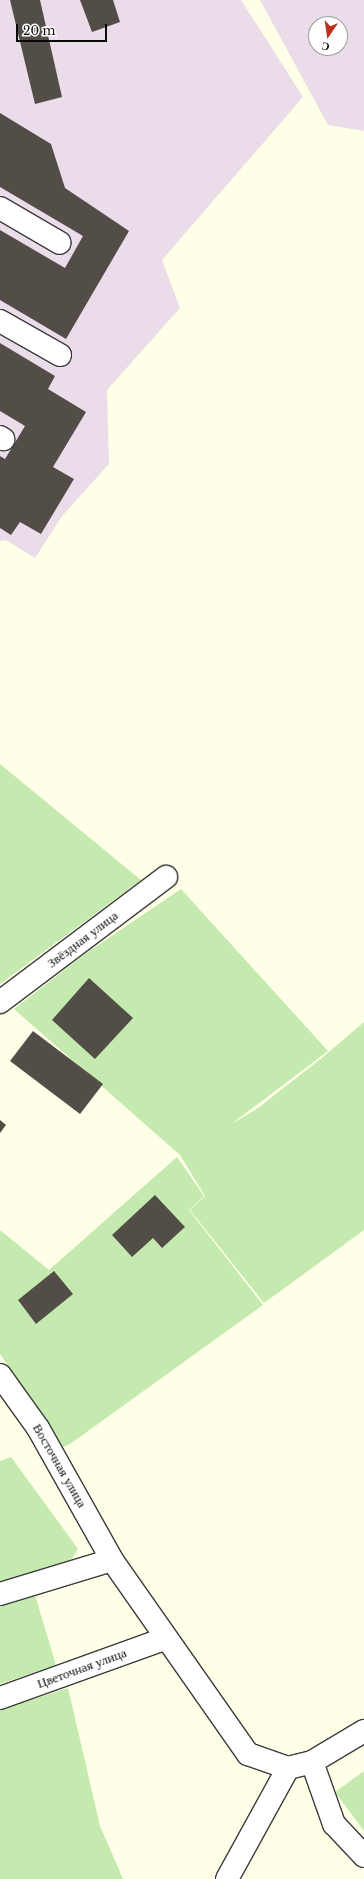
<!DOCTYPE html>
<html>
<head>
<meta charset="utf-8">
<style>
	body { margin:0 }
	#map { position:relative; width:364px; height:1879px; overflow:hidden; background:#fffee6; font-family:"Libre Baskerville",serif }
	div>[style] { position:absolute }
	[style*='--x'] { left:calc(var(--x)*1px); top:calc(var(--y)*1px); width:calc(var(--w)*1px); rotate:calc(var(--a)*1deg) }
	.industrial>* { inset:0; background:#eadce9 }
	.green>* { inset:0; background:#c4eaaf }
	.building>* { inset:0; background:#524d46 }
	.roads { filter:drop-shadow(1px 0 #3c3c3c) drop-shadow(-1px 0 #3c3c3c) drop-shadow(0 1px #3c3c3c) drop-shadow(0 -1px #3c3c3c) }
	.minor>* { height:22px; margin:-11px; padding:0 11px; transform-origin:11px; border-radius:11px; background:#fff }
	span { translate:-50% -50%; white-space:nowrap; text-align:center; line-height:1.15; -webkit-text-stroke:4px #fff; paint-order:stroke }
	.street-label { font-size:13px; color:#090909 }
	.north { position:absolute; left:308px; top:16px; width:40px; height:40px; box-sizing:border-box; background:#fff; border:1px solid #9d9d9d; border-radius:50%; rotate:193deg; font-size:11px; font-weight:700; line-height:16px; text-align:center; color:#090909 }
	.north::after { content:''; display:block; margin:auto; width:14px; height:18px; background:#bd301d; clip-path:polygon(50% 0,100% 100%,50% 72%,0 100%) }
	.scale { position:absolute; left:16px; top:24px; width:91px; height:18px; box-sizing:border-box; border:2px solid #090909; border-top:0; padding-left:5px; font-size:12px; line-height:14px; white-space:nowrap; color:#090909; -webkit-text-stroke:3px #fff; paint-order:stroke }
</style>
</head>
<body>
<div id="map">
	<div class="industrial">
		<div style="clip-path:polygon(0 0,241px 0,303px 97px,162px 260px,180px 308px,107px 390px,109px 464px,62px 516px,35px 558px,6px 540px,0 541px)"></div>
		<div style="clip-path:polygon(evenodd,260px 0,364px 0,364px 131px,328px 125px,260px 0,316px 24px,340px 24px,340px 48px,316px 48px,316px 24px)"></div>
	</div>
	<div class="green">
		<div style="clip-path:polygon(0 764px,141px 880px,0 984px)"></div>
		<div style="clip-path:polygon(181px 889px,328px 1051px,230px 1125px,258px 1108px,323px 1057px,364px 1022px,364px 1230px,264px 1303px,190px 1210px,205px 1196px,180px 1155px,14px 1009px,85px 954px)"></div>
		<div style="clip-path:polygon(177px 1157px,204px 1196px,189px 1210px,263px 1305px,70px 1444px,49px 1453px,0 1373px,9px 1367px,0 1354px,0 1230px,49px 1270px)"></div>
		<div style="clip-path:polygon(11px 1457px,78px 1549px,68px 1564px,0 1586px,0 1461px)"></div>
		<div style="clip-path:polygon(35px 1595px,56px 1665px,0 1684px,0 1606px)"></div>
		<div style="clip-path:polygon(68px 1688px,100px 1826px,123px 1879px,0 1879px,0 1710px)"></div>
		<div style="clip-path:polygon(364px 1771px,364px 1831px,335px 1792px)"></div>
	</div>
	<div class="building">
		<div style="clip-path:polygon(10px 0,40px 0,62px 97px,35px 104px)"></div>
		<div style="clip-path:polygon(80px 0,113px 0,120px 22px,92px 32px)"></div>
		<div style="clip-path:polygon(0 113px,51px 144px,65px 188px,129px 231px,66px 339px,0 300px,0 230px,65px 268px,83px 236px,0 187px)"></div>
		<div style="clip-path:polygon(0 343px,55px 376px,48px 389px,86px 412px,53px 467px,74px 479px,41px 534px,20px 522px,11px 535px,0 528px,0 456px,5px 459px,25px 426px,0 411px)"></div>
		<div style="clip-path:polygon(89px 978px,133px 1018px,95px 1059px,52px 1020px)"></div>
		<div style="clip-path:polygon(33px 1031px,103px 1084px,80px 1114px,10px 1061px)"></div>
		<div style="clip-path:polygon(0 1120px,6px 1125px,0 1133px)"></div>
		<div style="clip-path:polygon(155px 1195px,185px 1227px,162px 1248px,153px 1238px,132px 1257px,112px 1235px)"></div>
		<div style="clip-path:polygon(54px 1271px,73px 1294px,36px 1324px,18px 1300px)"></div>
	</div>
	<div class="roads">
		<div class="minor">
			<div style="--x:0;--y:208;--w:69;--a:30.3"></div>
			<div style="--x:0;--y:321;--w:69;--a:29.5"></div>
			<div style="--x:0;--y:437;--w:4;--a:34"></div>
			<div style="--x:0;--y:1002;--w:208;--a:-37"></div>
			<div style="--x:0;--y:1375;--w:65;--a:54.4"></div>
			<div style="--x:38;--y:1428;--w:151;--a:60.7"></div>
			<div style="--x:112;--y:1560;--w:237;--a:55"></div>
			<div style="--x:248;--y:1754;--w:42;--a:19.3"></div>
			<div style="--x:288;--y:1768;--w:25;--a:-14"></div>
			<div style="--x:312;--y:1762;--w:61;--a:-30.8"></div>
			<div style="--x:0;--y:1594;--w:117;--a:-16.9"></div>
			<div style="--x:0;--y:1698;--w:174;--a:-19.8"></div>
			<div style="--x:312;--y:1762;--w:66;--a:70.5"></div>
			<div style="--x:334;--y:1824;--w:44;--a:46.8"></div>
			<div style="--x:227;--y:1879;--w:127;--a:-61.2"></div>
		</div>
	</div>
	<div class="street-label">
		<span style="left:83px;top:940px;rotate:-37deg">Звёздная улица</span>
		<span style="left:59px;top:1466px;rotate:60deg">Восточная улица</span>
		<span style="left:82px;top:1669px;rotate:-20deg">Цветочная улица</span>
	</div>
	<div class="north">С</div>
	<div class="scale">20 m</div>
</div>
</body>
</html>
